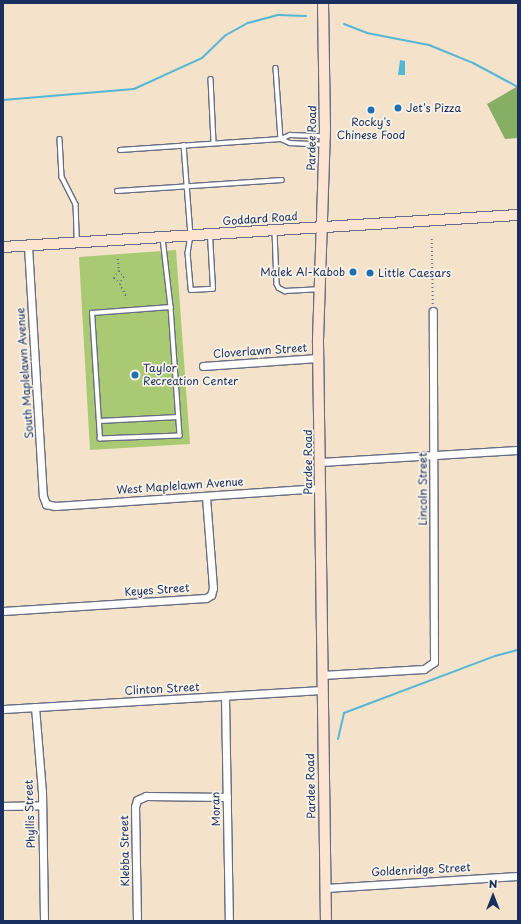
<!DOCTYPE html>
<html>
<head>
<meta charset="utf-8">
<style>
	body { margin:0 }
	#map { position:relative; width:521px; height:924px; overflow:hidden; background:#f5e2ca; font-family:"Playpen Sans",sans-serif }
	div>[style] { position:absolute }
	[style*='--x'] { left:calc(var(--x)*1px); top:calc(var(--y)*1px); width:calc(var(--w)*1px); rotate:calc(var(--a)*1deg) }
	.green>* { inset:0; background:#a9ca73 }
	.forest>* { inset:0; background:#86ae65 }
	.water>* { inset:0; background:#54b7d3 }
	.stream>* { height:2px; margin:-1px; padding:0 1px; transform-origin:1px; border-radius:1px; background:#54b7d3 }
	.path>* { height:1.5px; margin-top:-0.75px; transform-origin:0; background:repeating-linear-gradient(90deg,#676e84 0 1px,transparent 0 4px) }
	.roads { filter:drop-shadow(1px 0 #676e84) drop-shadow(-1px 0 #676e84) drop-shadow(0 1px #676e84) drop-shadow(0 -1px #676e84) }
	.lane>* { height:3.5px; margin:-1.75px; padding:0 1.75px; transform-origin:1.75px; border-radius:1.75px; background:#fff }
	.street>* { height:7px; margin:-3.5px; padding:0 3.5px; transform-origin:3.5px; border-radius:3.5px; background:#fff }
	.secondary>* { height:10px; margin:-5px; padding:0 5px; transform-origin:5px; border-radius:5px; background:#fde4d0 }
	.dots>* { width:11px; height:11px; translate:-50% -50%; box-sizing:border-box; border:2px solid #f7f3e8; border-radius:50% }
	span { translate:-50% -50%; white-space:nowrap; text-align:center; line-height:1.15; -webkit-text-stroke:3.5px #f7f3e8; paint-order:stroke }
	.poi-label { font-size:11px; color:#1b2f5e }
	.left { translate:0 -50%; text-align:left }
	.right { translate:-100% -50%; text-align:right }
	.street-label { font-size:11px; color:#1b2f5e }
	.frame { position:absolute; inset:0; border:4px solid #1b2f5e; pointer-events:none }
	.north { position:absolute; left:473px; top:876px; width:40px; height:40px; -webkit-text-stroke:3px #f7f3e8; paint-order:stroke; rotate:0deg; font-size:11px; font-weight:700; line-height:16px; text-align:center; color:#1b2f5e }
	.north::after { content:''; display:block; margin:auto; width:14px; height:18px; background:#1b2f5e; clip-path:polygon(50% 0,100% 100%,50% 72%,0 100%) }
</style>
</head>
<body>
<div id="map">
	<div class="green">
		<div style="clip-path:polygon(176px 250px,190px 444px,90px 450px,79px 257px)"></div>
	</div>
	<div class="forest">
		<div style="clip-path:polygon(518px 86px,518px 138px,505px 139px,487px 104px)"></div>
	</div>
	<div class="water">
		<div style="clip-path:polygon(400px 60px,405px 61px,405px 75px,398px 75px)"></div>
	</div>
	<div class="stream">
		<div style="--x:344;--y:24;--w:25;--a:21"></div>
		<div style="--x:367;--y:33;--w:63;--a:11"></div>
		<div style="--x:429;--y:45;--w:48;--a:22.2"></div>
		<div style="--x:473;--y:63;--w:51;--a:28.1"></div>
		<div style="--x:3;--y:100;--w:131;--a:-4.8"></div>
		<div style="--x:134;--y:89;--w:75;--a:-24.5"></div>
		<div style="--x:202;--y:58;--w:33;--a:-44"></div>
		<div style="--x:226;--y:35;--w:25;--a:-29"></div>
		<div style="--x:248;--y:23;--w:31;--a:-15"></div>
		<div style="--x:278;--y:15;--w:28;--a:2"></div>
		<div style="--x:338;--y:739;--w:27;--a:-77"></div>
		<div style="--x:344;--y:713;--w:161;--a:-20.7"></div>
		<div style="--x:495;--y:656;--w:24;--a:-15"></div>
	</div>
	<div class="path">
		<div style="--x:432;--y:239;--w:66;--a:89.1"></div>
		<div style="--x:118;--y:259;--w:12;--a:85"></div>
		<div style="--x:119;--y:271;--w:8;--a:50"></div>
		<div style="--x:124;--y:277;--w:8;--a:120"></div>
		<div style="--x:120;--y:284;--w:16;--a:63"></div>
		<div style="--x:119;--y:271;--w:9;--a:126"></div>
		<div style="--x:114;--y:278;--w:6;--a:39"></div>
	</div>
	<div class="roads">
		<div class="lane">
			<div style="--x:276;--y:68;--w:71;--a:86"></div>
			<div style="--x:281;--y:139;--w:10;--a:24"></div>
			<div style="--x:290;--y:143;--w:33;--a:3"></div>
			<div style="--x:211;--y:79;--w:63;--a:87.3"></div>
			<div style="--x:60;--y:139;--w:38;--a:87"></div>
			<div style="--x:62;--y:177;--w:30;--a:63"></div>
			<div style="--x:76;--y:204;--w:38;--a:88"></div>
			<div style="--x:184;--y:145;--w:90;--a:85.6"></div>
			<div style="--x:191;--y:235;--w:18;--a:99"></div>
			<div style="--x:188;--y:253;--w:37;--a:85"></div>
			<div style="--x:191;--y:290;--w:22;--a:-3"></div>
			<div style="--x:213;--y:289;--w:54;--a:-93.2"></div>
			<div style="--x:120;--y:150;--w:161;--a:-3.9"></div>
			<div style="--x:281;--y:139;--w:10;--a:-24"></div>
			<div style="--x:290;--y:135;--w:34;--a:2"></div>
			<div style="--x:117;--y:191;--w:165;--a:-3.8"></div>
			<div style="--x:275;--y:231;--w:53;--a:87.8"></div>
			<div style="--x:277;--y:284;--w:4;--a:63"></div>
			<div style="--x:279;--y:288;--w:7;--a:27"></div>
			<div style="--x:285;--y:291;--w:33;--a:-3"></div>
			<div style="--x:163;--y:238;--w:69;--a:83.4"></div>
			<div style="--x:171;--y:307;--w:129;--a:86"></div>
			<div style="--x:180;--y:436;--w:80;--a:177.9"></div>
			<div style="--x:100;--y:439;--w:126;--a:-93.6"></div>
			<div style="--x:92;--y:313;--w:79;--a:-4.3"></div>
			<div style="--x:99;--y:421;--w:79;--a:-2.9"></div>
		</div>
		<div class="street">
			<div style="--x:28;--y:246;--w:250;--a:86.6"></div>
			<div style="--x:43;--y:496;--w:9;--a:69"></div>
			<div style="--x:46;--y:504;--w:9;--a:13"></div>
			<div style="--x:55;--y:506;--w:266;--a:-3.9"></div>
			<div style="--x:203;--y:366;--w:115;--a:-4"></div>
			<div style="--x:320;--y:462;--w:198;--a:-3.5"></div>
			<div style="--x:3;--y:611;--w:203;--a:-3.7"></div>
			<div style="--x:206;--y:598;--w:6;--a:-31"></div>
			<div style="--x:211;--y:595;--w:7;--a:-74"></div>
			<div style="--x:213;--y:588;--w:92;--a:-94.4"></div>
			<div style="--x:322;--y:675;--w:102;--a:-3.4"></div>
			<div style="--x:424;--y:669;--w:12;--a:-35"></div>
			<div style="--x:434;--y:662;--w:351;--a:-90.2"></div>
			<div style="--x:225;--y:697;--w:224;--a:89"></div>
			<div style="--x:35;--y:707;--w:85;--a:85.3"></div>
			<div style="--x:42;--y:792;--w:129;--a:89.1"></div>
			<div style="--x:3;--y:709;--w:320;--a:-3.4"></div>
			<div style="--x:3;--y:806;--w:39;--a:-1"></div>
			<div style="--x:325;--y:888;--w:193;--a:-3.6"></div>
			<div style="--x:137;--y:921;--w:114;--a:-91"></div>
			<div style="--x:135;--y:807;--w:7;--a:-74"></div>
			<div style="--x:137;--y:800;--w:10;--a:-24"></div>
			<div style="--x:146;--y:796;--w:81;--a:0.7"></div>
		</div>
		<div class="secondary">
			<div style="--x:323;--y:3;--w:126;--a:89.1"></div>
			<div style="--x:325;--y:129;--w:214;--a:91.9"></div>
			<div style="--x:318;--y:343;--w:578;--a:89.21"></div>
			<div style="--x:3;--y:247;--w:516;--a:-3.56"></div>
		</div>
	</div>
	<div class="dots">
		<div style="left:398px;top:108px;background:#1f6fb2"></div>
		<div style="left:371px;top:110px;background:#1f6fb2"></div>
		<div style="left:353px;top:272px;background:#1f6fb2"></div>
		<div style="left:370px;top:273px;background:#1f6fb2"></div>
		<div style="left:135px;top:375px;background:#1f6fb2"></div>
	</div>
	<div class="poi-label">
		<span class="left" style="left:406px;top:108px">Jet's Pizza</span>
		<span style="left:371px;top:129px">Rocky's<br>Chinese Food</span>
		<span class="right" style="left:345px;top:272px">Malek Al-Kabob</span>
		<span class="left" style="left:378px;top:273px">Little Caesars</span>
		<span class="left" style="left:143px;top:375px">Taylor<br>Recreation Center</span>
	</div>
	<div class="street-label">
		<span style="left:312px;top:138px;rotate:-89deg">Pardee Road</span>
		<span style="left:260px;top:219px;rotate:-4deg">Goddard Road</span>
		<span style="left:260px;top:351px;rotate:-4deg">Cloverlawn Street</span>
		<span style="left:25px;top:373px;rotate:-94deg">South Maplelawn Avenue</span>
		<span style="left:308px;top:462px;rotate:-90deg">Pardee Road</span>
		<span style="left:180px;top:486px;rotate:-4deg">West Maplelawn Avenue</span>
		<span style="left:423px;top:489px;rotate:-90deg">Lincoln Street</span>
		<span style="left:157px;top:590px;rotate:-4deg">Keyes Street</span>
		<span style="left:162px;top:689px;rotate:-3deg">Clinton Street</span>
		<span style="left:311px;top:786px;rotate:-91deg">Pardee Road</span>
		<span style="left:216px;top:809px;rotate:-91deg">Moran</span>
		<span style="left:30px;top:814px;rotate:-92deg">Phyllis Street</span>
		<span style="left:125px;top:851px;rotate:-91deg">Klebba Street</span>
		<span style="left:421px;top:870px;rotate:-3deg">Goldenridge Street</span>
	</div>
	<div class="frame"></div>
	<div class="north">N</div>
</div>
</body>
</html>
